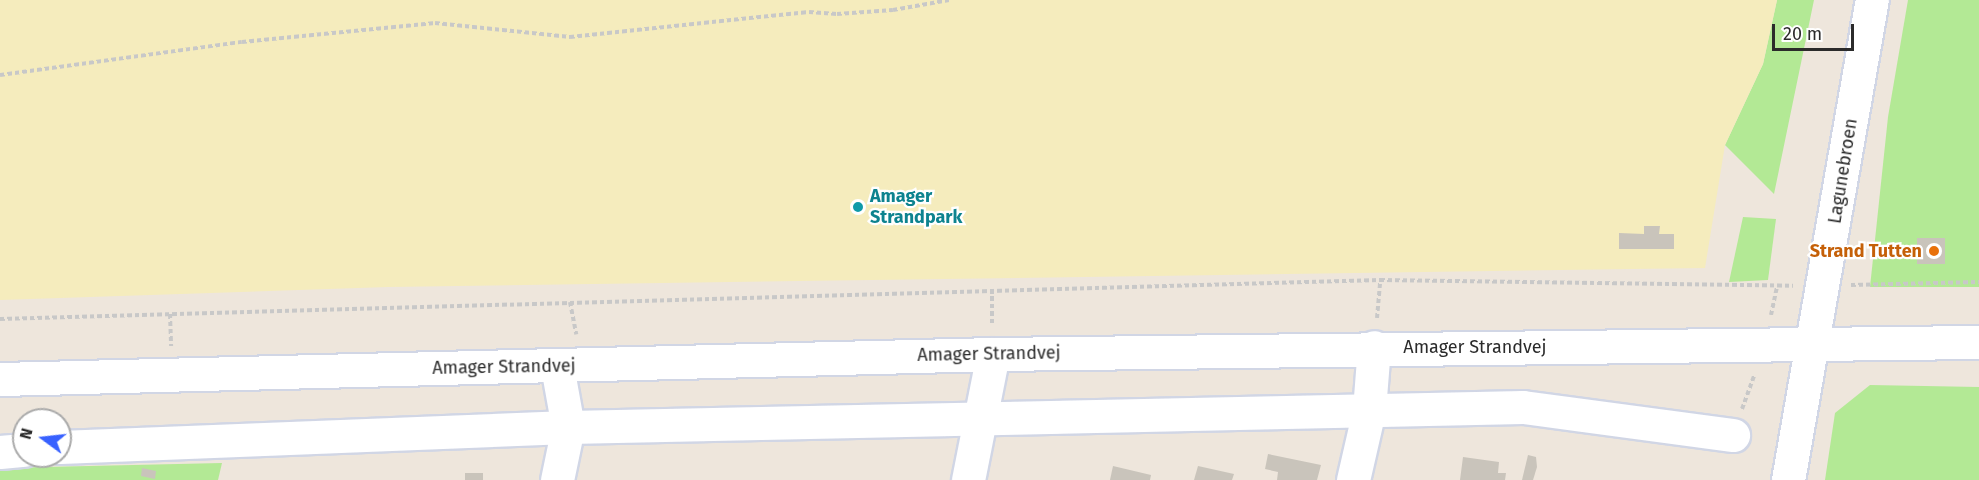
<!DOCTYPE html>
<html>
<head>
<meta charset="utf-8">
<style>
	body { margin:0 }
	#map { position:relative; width:1979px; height:480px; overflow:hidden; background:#eee6dc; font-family:"Fira Sans",sans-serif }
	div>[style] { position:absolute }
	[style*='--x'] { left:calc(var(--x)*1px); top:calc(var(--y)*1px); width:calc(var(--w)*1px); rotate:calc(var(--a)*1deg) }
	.green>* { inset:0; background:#b3e995 }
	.sand>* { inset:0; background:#f5ecbd }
	.building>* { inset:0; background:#c9c4bb }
	.path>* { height:4px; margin-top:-2px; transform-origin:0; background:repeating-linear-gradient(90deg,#c8c8c8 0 4.5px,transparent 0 7.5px) }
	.roads { filter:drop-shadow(2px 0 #d1d6e5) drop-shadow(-2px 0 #d1d6e5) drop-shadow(0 2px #d1d6e5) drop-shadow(0 -2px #d1d6e5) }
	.minor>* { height:33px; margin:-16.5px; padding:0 16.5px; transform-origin:16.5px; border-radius:16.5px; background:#fff }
	.dots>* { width:16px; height:16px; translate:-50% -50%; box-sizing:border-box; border:3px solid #fff; border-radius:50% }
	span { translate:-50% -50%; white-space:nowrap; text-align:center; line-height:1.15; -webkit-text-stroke:4.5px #fff; paint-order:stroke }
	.street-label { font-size:18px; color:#2b2b2b }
	.culture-label { font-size:18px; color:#0d838f; font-weight:700 }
	.left { translate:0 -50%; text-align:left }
	.food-label { font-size:18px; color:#c56008; font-weight:700 }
	.right { translate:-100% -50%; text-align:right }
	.north { position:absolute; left:12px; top:408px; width:60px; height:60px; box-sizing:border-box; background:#fff; border:2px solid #aaa; border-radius:50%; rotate:285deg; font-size:16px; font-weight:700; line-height:24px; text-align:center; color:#2b2b2b }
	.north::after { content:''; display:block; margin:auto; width:21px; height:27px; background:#3861ff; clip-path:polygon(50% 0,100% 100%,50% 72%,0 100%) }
	.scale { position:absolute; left:1772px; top:24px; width:82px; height:27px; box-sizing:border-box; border:3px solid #2b2b2b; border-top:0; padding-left:8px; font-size:18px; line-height:21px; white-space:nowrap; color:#2b2b2b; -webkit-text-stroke:4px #fff; paint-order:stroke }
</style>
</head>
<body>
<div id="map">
	<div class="green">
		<div style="clip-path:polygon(1777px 0,1814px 0,1774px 194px,1725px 145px,1763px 64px)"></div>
		<div style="clip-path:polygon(1908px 0,1979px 0,1979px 287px,1870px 287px,1888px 117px)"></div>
		<div style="clip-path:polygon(1743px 217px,1776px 219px,1768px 280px,1729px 282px)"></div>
		<div style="clip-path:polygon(1870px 385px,1979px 387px,1979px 480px,1825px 480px,1835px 413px)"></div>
		<div style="clip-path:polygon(222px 463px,218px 480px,0 480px,0 468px)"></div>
	</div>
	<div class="sand">
		<div style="clip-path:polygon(0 0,1777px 0,1763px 64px,1725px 145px,1705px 268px,388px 287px,0 300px)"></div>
	</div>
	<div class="building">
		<div style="clip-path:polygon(1644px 226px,1660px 226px,1659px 234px,1674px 234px,1674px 249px,1619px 249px,1619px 233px,1644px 234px)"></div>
		<div style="clip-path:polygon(1917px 238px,1945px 238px,1945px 264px,1917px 264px)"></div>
		<div style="clip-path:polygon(1268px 454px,1321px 465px,1317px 480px,1277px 480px,1278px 472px,1265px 469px)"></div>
		<div style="clip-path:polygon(1528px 455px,1536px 457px,1537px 467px,1533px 480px,1522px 480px)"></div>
		<div style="clip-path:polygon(1463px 457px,1499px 462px,1498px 473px,1506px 473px,1505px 480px,1460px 480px)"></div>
		<div style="clip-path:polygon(1113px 466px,1151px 475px,1150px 480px,1110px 480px)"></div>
		<div style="clip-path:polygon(1198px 466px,1234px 474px,1232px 480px,1194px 480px)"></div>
		<div style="clip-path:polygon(142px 468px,156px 471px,155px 479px,141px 476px)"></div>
		<div style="clip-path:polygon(465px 473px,483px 473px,483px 480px,465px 480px)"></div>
	</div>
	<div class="path">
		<div style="--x:0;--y:75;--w:244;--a:-7.8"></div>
		<div style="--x:242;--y:42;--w:194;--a:-5.6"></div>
		<div style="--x:435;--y:23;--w:136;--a:5.9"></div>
		<div style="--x:570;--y:37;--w:240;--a:-6"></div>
		<div style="--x:809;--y:12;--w:28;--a:4"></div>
		<div style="--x:837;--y:14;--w:56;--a:-4.1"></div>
		<div style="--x:893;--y:10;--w:57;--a:-10.1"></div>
		<div style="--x:1851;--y:285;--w:128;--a:-1.3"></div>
		<div style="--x:992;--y:289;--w:35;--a:90"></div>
		<div style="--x:570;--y:302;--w:33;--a:79"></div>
		<div style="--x:170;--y:314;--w:32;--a:88"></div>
		<div style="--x:1771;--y:315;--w:30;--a:-78"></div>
		<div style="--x:1377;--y:318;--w:38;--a:-85"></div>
		<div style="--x:0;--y:319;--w:1381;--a:-1.62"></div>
		<div style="--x:1380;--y:280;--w:413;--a:0.8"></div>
		<div style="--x:1742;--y:409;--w:37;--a:-70"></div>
	</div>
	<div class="roads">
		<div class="minor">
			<div style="--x:0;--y:379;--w:993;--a:-1.44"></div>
			<div style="--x:993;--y:354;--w:986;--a:-0.7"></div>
			<div style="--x:60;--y:447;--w:508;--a:-2.25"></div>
			<div style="--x:568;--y:427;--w:955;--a:-1.2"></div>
			<div style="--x:1523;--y:407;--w:212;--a:7.6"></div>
			<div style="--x:0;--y:452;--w:24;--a:-5"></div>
			<div style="--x:557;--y:480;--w:54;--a:-78.3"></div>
			<div style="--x:568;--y:427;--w:62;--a:-100.2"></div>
			<div style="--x:968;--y:480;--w:128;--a:-78.8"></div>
			<div style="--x:1353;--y:480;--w:72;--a:-77.1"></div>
			<div style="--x:1369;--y:410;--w:63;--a:-85.5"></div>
			<div style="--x:1788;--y:480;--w:487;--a:-80.1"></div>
		</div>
	</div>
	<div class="dots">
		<div style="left:858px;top:207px;background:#0f9aa8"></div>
		<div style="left:1934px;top:251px;background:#e8710a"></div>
	</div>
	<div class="street-label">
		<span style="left:1843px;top:171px;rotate:-81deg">Lagunebroen</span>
		<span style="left:1475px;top:347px">Amager Strandvej</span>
		<span style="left:989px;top:354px;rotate:-1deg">Amager Strandvej</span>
		<span style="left:504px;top:367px;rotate:-1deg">Amager Strandvej</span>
	</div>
	<div class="culture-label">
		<span class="left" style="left:870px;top:207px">Amager<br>Strandpark</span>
	</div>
	<div class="food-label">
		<span class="right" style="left:1922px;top:251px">Strand Tutten</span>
	</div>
	<div class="north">N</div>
	<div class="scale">20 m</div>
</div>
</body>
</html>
